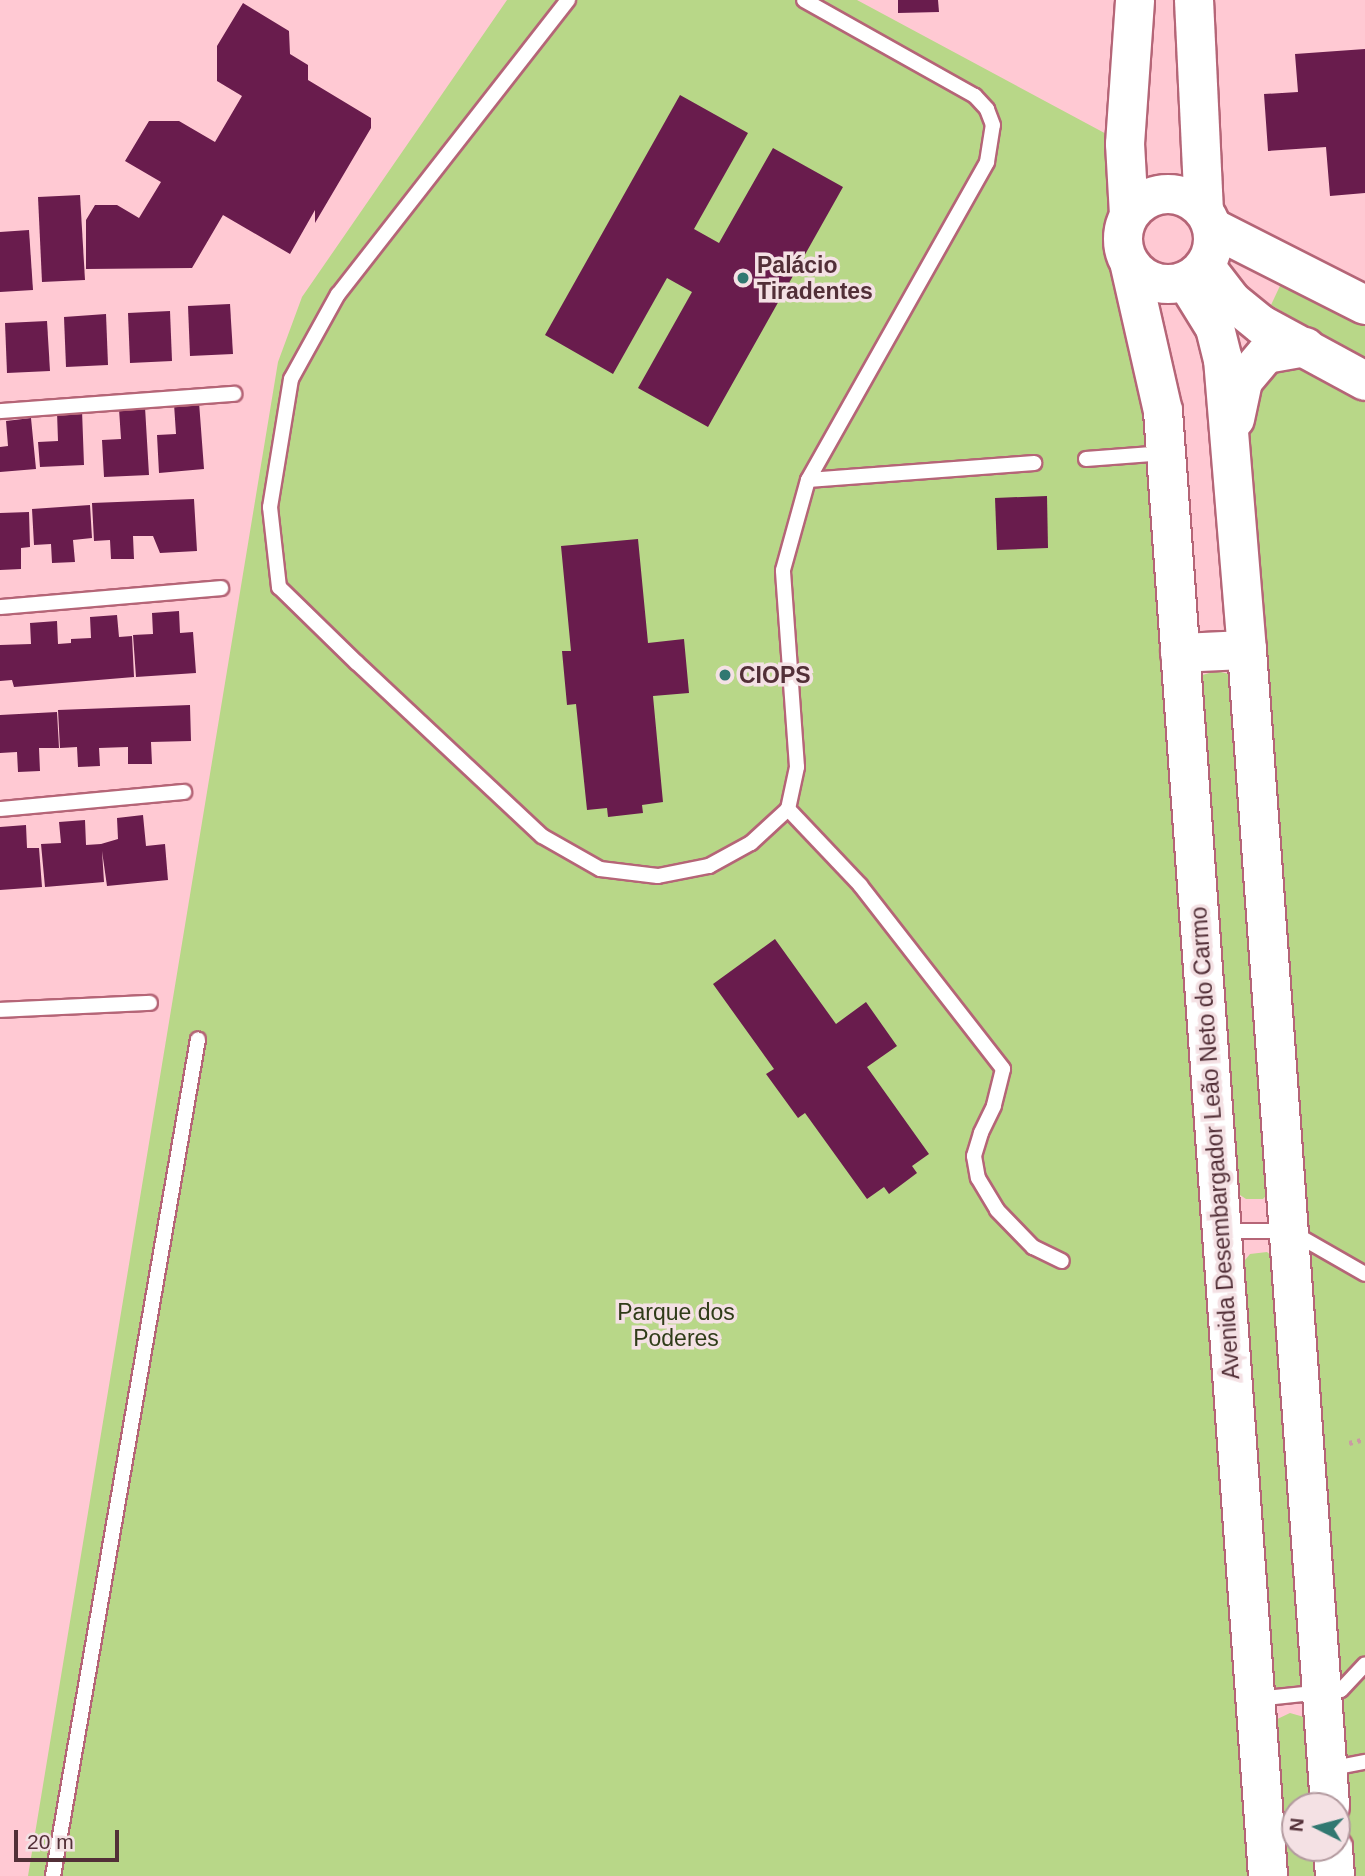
<!DOCTYPE html>
<html>
<head>
<meta charset="utf-8">
<style>
	body { margin:0 }
	#map { position:relative; width:1365px; height:1876px; overflow:hidden; background:#ffc9d3; font-family:Helvetica,sans-serif }
	div>[style] { position:absolute }
	[style*='--x'] { left:calc(var(--x)*1px); top:calc(var(--y)*1px); width:calc(var(--w)*1px); rotate:calc(var(--a)*1deg) }
	.green>* { inset:0; background:#b8d788 }
	.building>* { inset:0; background:#691c4d }
	.path>* { height:4.5px; margin-top:-2.25px; transform-origin:0; background:repeating-linear-gradient(90deg,#cb9aa4 0 3.5px,transparent 0 8.5px) }
	.roads { filter:drop-shadow(2px 0 #b56577) drop-shadow(-2px 0 #b56577) drop-shadow(0 2px #b56577) drop-shadow(0 -2px #b56577) }
	.service>* { height:14px; margin:-7px; padding:0 7px; transform-origin:7px; border-radius:7px; background:#fff }
	.secondary>* { height:38px; margin:-19px; padding:0 19px; transform-origin:19px; border-radius:19px; background:#fff }
	.secondary>.ring { margin:-19px; padding:0; box-sizing:content-box; background:none; border:38px solid #fff; border-radius:50% }
	.dots>* { width:19px; height:19px; translate:-50% -50%; box-sizing:border-box; border:4px solid #f4e1e4; border-radius:50% }
	span { translate:-50% -50%; white-space:nowrap; text-align:center; line-height:1.15; -webkit-text-stroke:7px #f4e1e4; paint-order:stroke }
	.poi-label { font-size:23px; color:#522f37; font-weight:700 }
	.left { translate:0 -50%; text-align:left }
	.street-label { font-size:23px; color:#522f37 }
	.park-label { font-size:23px; color:#2f3c18 }
	.north { position:absolute; left:1281px; top:1792px; width:70px; height:70px; box-sizing:border-box; background:#f4e1e4; border:2px solid #b39a9f; border-radius:50%; rotate:276deg; font-size:19px; font-weight:700; line-height:28px; text-align:center; color:#522f37 }
	.north::after { content:''; display:block; margin:auto; width:24px; height:32px; background:#317871; clip-path:polygon(50% 0,100% 100%,50% 72%,0 100%) }
	.scale { position:absolute; left:14px; top:1830px; width:105px; height:32px; box-sizing:border-box; border:4px solid #522f37; border-top:0; padding-left:9px; font-size:21px; line-height:24px; white-space:nowrap; color:#522f37; -webkit-text-stroke:5px #f4e1e4; paint-order:stroke }
</style>
</head>
<body>
<div id="map">
	<div class="green">
		<div style="clip-path:polygon(507px 0,857px 0,1125px 144px,1123px 249px,1163px 411px,1268px 1876px,28px 1876px,278px 362px,302px 297px)"></div>
		<div style="clip-path:polygon(1286px 273px,1365px 316px,1365px 360px,1271px 305px)"></div>
		<div style="clip-path:polygon(1266px 354px,1365px 381px,1365px 1876px,1335px 1876px,1337px 1806px,1243px 381px)"></div>
		<div style="clip-path:polygon(1216px 671px,1234px 675px,1273px 1188px,1263px 1199px,1246px 1199px,1234px 1191px,1196px 677px)"></div>
		<div style="clip-path:polygon(1267px 1252px,1282px 1265px,1302px 1685px,1274px 1688px,1241px 1265px,1250px 1254px)"></div>
		<div style="clip-path:polygon(1290px 1713px,1311px 1719px,1317px 1806px,1295px 1806px,1295px 1848px,1320px 1848px,1322px 1876px,1283px 1876px,1271px 1722px)"></div>
	</div>
	<div class="building">
		<div style="clip-path:polygon(898px 0,938px 0,939px 12px,898px 13px)"></div>
		<div style="clip-path:polygon(243px 3px,289px 31px,290px 54px,308px 65px,308px 80px,371px 118px,371px 128px,315px 223px,315px 210px,290px 254px,223px 215px,192px 268px,86px 269px,86px 220px,95px 205px,117px 205px,139px 218px,161px 182px,125px 161px,149px 121px,179px 121px,215px 142px,242px 96px,217px 81px,217px 46px)"></div>
		<div style="clip-path:polygon(1365px 49px,1365px 193px,1330px 196px,1326px 147px,1268px 151px,1264px 94px,1298px 92px,1295px 54px)"></div>
		<div style="clip-path:polygon(680px 95px,748px 133px,694px 229px,719px 243px,773px 148px,843px 187px,708px 427px,638px 388px,692px 292px,667px 278px,613px 374px,545px 335px)"></div>
		<div style="clip-path:polygon(80px 195px,85px 280px,42px 282px,38px 197px)"></div>
		<div style="clip-path:polygon(29px 230px,33px 290px,0 292px,0 232px)"></div>
		<div style="clip-path:polygon(230px 304px,233px 354px,190px 356px,188px 306px)"></div>
		<div style="clip-path:polygon(170px 311px,172px 361px,130px 363px,128px 313px)"></div>
		<div style="clip-path:polygon(106px 314px,108px 365px,66px 367px,64px 317px)"></div>
		<div style="clip-path:polygon(47px 321px,50px 371px,7px 373px,5px 323px)"></div>
		<div style="clip-path:polygon(199px 402px,204px 469px,159px 473px,157px 435px,176px 434px,174px 404px)"></div>
		<div style="clip-path:polygon(145px 407px,149px 475px,104px 477px,102px 440px,121px 439px,119px 409px)"></div>
		<div style="clip-path:polygon(82px 410px,84px 465px,40px 467px,38px 442px,58px 441px,57px 412px)"></div>
		<div style="clip-path:polygon(31px 418px,36px 469px,0 472px,0 447px,8px 446px,6px 421px)"></div>
		<div style="clip-path:polygon(1047px 496px,1048px 548px,997px 550px,995px 498px)"></div>
		<div style="clip-path:polygon(194px 499px,197px 551px,160px 553px,153px 536px,133px 536px,134px 559px,111px 559px,110px 540px,94px 541px,92px 503px)"></div>
		<div style="clip-path:polygon(90px 505px,92px 538px,73px 540px,75px 562px,52px 563px,51px 544px,34px 545px,32px 509px)"></div>
		<div style="clip-path:polygon(29px 512px,30px 547px,21px 548px,21px 569px,0 570px,0 513px)"></div>
		<div style="clip-path:polygon(638px 539px,648px 643px,684px 639px,689px 693px,653px 696px,663px 802px,642px 805px,643px 813px,608px 817px,607px 808px,587px 810px,576px 704px,567px 705px,562px 651px,571px 651px,561px 546px)"></div>
		<div style="clip-path:polygon(179px 611px,180px 633px,193px 632px,196px 673px,136px 677px,133px 635px,153px 634px,152px 613px)"></div>
		<div style="clip-path:polygon(117px 615px,119px 637px,132px 636px,134px 677px,14px 687px,12px 680px,0 681px,0 645px,31px 644px,30px 623px,57px 621px,58px 644px,71px 643px,71px 639px,91px 638px,90px 617px)"></div>
		<div style="clip-path:polygon(190px 705px,191px 741px,151px 742px,152px 764px,128px 764px,128px 747px,99px 748px,100px 766px,78px 767px,77px 747px,60px 748px,58px 710px)"></div>
		<div style="clip-path:polygon(57px 712px,59px 748px,39px 748px,40px 771px,18px 772px,17px 752px,0 753px,0 715px)"></div>
		<div style="clip-path:polygon(143px 815px,146px 846px,165px 844px,168px 880px,107px 886px,102px 851px,104px 882px,45px 887px,41px 844px,61px 843px,59px 822px,85px 820px,86px 845px,101px 844px,118px 839px,117px 818px)"></div>
		<div style="clip-path:polygon(26px 825px,27px 848px,39px 848px,42px 887px,0 890px,0 827px)"></div>
		<div style="clip-path:polygon(775px 939px,836px 1024px,866px 1002px,897px 1046px,867px 1067px,929px 1154px,912px 1166px,917px 1173px,889px 1194px,884px 1187px,867px 1199px,805px 1113px,798px 1118px,766px 1074px,774px 1069px,713px 984px)"></div>
	</div>
	<div class="path">
		<div style="--x:1349;--y:1443;--w:16;--a:-14"></div>
	</div>
	<div class="roads">
		<div class="service">
			<div style="--x:568;--y:0;--w:373;--a:128"></div>
			<div style="--x:338;--y:294;--w:97;--a:118.9"></div>
			<div style="--x:291;--y:379;--w:130;--a:99.3"></div>
			<div style="--x:270;--y:507;--w:81;--a:83.6"></div>
			<div style="--x:279;--y:587;--w:109;--a:44.3"></div>
			<div style="--x:357;--y:663;--w:253;--a:43.1"></div>
			<div style="--x:542;--y:836;--w:67;--a:29.6"></div>
			<div style="--x:600;--y:869;--w:58;--a:6.9"></div>
			<div style="--x:658;--y:876;--w:52;--a:-11.1"></div>
			<div style="--x:709;--y:866;--w:48;--a:-28.7"></div>
			<div style="--x:751;--y:843;--w:50;--a:-42.6"></div>
			<div style="--x:788;--y:809;--w:43;--a:-77.9"></div>
			<div style="--x:797;--y:767;--w:197;--a:-94.1"></div>
			<div style="--x:783;--y:570;--w:93;--a:-74.5"></div>
			<div style="--x:808;--y:480;--w:365;--a:-60.6"></div>
			<div style="--x:987;--y:162;--w:37;--a:-81"></div>
			<div style="--x:993;--y:125;--w:17;--a:-111"></div>
			<div style="--x:987;--y:109;--w:18;--a:-133"></div>
			<div style="--x:975;--y:96;--w:196;--a:-150.7"></div>
			<div style="--x:0;--y:411;--w:235;--a:-4.2"></div>
			<div style="--x:1086;--y:459;--w:79;--a:-4.3"></div>
			<div style="--x:808;--y:480;--w:227;--a:-4.3"></div>
			<div style="--x:0;--y:607;--w:222;--a:-4.9"></div>
			<div style="--x:0;--y:809;--w:185;--a:-5.3"></div>
			<div style="--x:788;--y:809;--w:105;--a:46.5"></div>
			<div style="--x:860;--y:885;--w:233;--a:52.1"></div>
			<div style="--x:1003;--y:1069;--w:38;--a:104"></div>
			<div style="--x:994;--y:1106;--w:30;--a:116"></div>
			<div style="--x:981;--y:1133;--w:24;--a:107"></div>
			<div style="--x:974;--y:1156;--w:22;--a:80"></div>
			<div style="--x:978;--y:1178;--w:37;--a:59"></div>
			<div style="--x:997;--y:1210;--w:52;--a:45.8"></div>
			<div style="--x:1033;--y:1247;--w:32;--a:26"></div>
			<div style="--x:0;--y:1010;--w:150;--a:-2.7"></div>
			<div style="--x:1223;--y:1231;--w:67;--a:0"></div>
			<div style="--x:1290;--y:1231;--w:86;--a:29.8"></div>
			<div style="--x:1256;--y:1699;--w:85;--a:-6"></div>
			<div style="--x:1341;--y:1690;--w:35;--a:-47"></div>
			<div style="--x:1328;--y:1769;--w:38;--a:-11"></div>
			<div style="--x:53;--y:1876;--w:849;--a:-80.17"></div>
		</div>
		<div class="secondary">
			<div style="--x:1194;--y:0;--w:210;--a:87.3"></div>
			<div class="ring" style="left:1123px;top:194px;width:52px;height:52px"></div>
			<div style="--x:1129;--y:215;--w:71;--a:-93.2"></div>
			<div style="--x:1125;--y:144;--w:144;--a:-86"></div>
			<div style="--x:1213;--y:228;--w:170;--a:26.9"></div>
			<div style="--x:1130;--y:266;--w:149;--a:77.2"></div>
			<div style="--x:1163;--y:411;--w:1469;--a:85.9"></div>
			<div style="--x:1205;--y:266;--w:44;--a:52.4"></div>
			<div style="--x:1232;--y:301;--w:38;--a:39"></div>
			<div style="--x:1262;--y:325;--w:117;--a:28.5"></div>
			<div style="--x:1186;--y:281;--w:55;--a:58.3"></div>
			<div style="--x:1215;--y:328;--w:32;--a:76"></div>
			<div style="--x:1223;--y:359;--w:292;--a:85.3"></div>
			<div style="--x:1247;--y:650;--w:1159;--a:85.89"></div>
			<div style="--x:1235;--y:419;--w:39;--a:-78"></div>
			<div style="--x:1243;--y:381;--w:35;--a:-50"></div>
			<div style="--x:1266;--y:354;--w:40;--a:-10"></div>
			<div style="--x:1180;--y:653;--w:67;--a:-2.6"></div>
			<div style="--x:1333;--y:1848;--w:28;--a:86"></div>
		</div>
	</div>
	<div class="dots">
		<div style="left:743px;top:278px;background:#317871"></div>
		<div style="left:725px;top:675px;background:#317871"></div>
	</div>
	<div class="poi-label">
		<span class="left" style="left:757px;top:278px">Palácio<br>Tiradentes</span>
		<span class="left" style="left:739px;top:675px">CIOPS</span>
	</div>
	<div class="street-label">
		<span style="left:1215px;top:1143px;rotate:-94deg">Avenida Desembargador Leão Neto do Carmo</span>
	</div>
	<div class="park-label">
		<span style="left:676px;top:1325px">Parque dos<br>Poderes</span>
	</div>
	<div class="north">N</div>
	<div class="scale">20 m</div>
</div>
</body>
</html>
